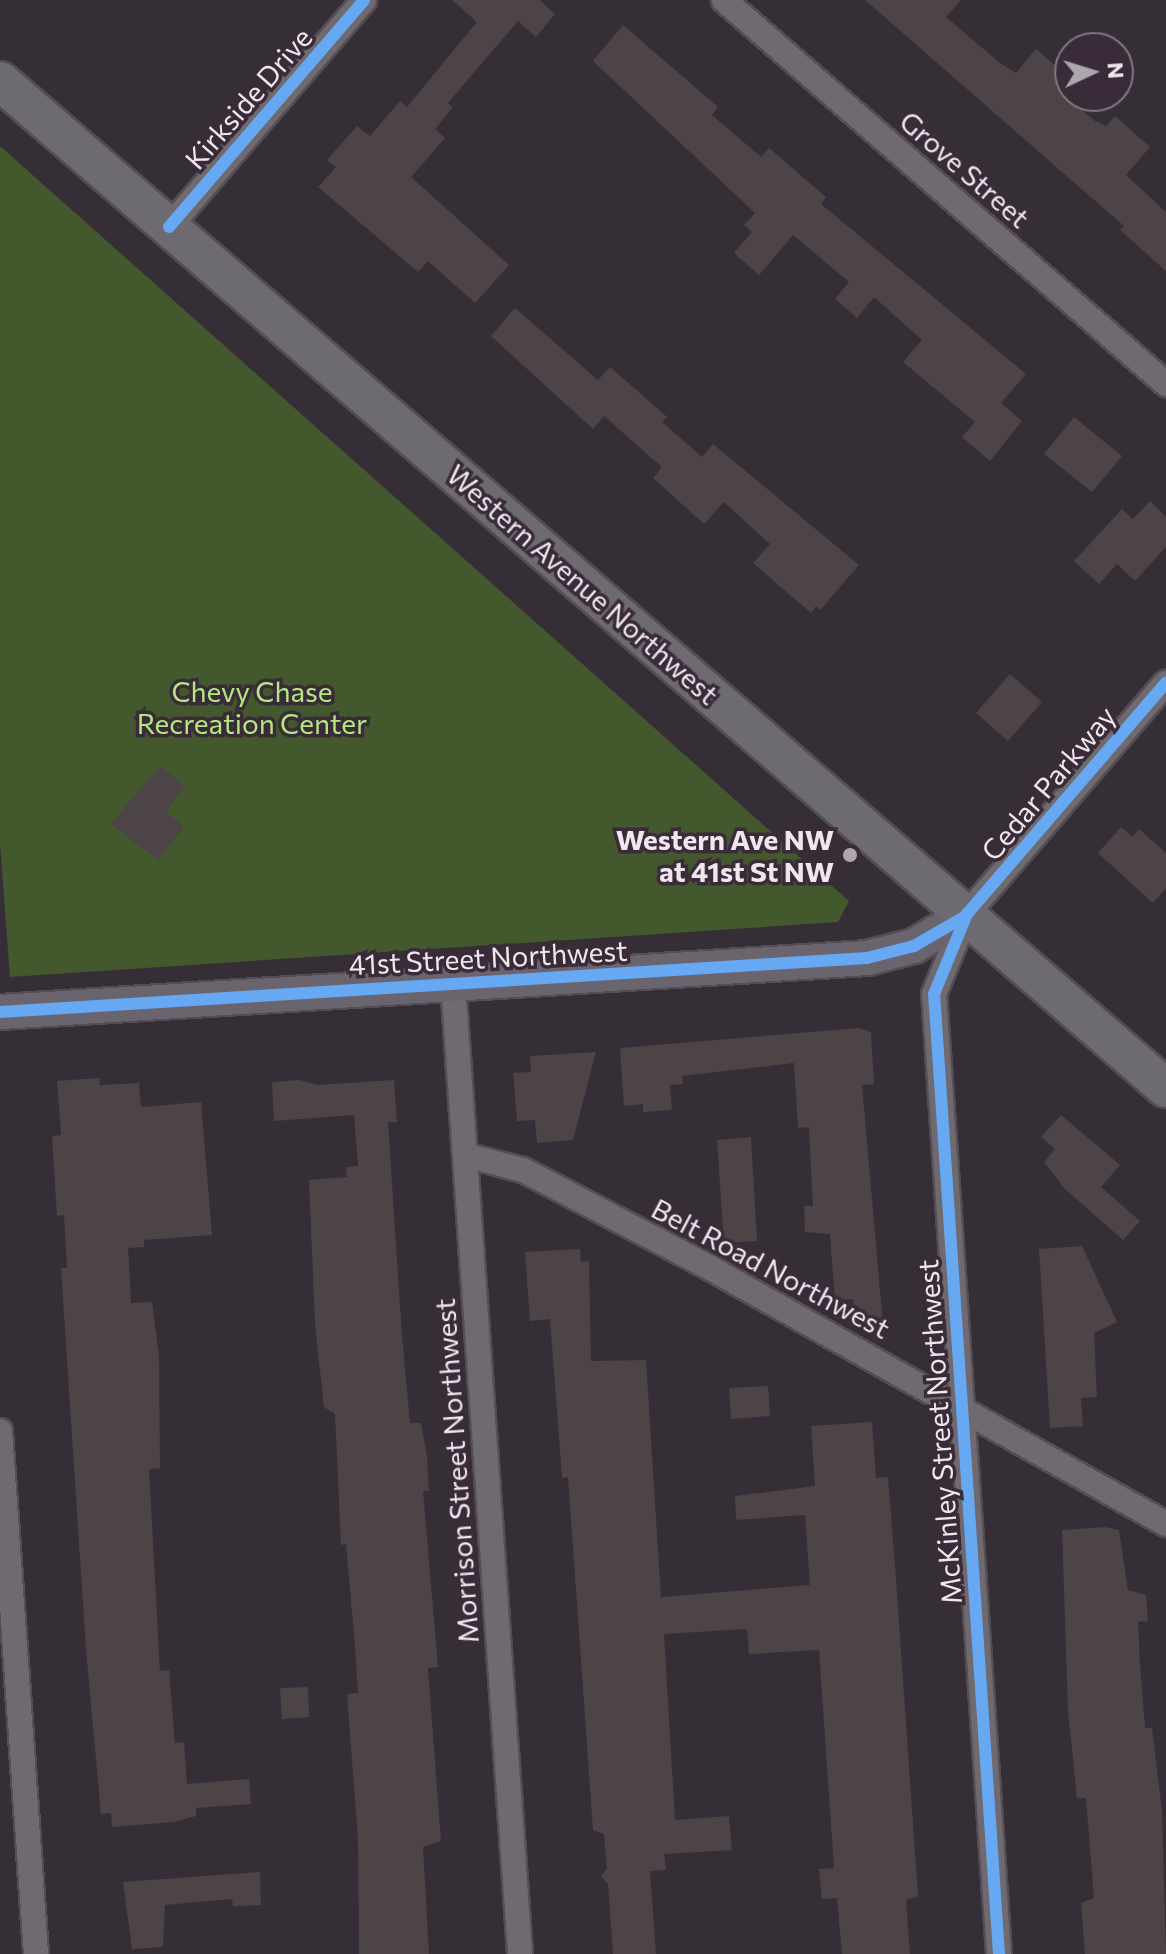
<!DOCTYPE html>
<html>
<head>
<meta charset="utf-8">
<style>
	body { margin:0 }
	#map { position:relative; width:1166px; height:1954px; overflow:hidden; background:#362e36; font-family:Commissioner,sans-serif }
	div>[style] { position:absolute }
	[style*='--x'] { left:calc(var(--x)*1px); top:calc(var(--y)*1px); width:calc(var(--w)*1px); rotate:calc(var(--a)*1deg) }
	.green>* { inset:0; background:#43582c }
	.building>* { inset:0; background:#4c4446 }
	.roads { filter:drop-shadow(2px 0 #544d54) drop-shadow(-2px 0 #544d54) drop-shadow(0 2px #544d54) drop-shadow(0 -2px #544d54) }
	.street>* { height:24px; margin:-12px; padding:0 12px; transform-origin:12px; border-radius:12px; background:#6f6a6f }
	.secondary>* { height:34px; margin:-17px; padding:0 17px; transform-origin:17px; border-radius:17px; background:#69646d }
	.primary>* { height:38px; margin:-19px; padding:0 19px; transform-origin:19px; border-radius:19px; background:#6d6a72 }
	.cycleway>* { height:12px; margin:-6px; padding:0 6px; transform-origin:6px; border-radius:6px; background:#66a8f1 }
	.dots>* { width:22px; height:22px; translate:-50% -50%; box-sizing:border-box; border:4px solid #3a2b39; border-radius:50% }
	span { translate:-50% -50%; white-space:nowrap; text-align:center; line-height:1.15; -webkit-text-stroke:7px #3a2b39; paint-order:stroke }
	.street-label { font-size:28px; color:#efe6ee }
	.park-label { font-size:28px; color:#b3e880 }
	.poi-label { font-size:28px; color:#efe6ee; font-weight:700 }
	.right { translate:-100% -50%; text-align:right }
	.north { position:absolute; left:1054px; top:32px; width:80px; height:80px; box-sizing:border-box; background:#3a2b39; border:2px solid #827681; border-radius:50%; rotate:86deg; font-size:22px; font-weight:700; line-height:32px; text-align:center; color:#efe6ee }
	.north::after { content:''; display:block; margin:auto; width:28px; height:36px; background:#aea6ae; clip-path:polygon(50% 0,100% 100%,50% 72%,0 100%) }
</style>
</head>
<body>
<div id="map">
	<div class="green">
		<div style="clip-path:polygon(0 146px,849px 901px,838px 922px,10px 977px,0 844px)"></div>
	</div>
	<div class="building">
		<div style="clip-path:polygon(452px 0,540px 0,555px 14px,536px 37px,518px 21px,448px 103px,453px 107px,435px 129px,445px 138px,411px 177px,509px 265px,475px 303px,428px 261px,418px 272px,318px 187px,336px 167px,327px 160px,357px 126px,370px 136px,400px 101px,407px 107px,477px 22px)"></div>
		<div style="clip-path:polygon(865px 0,961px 0,946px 17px,1000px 63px,1016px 73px,1036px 49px,1067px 76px,1056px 88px,1095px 121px,1106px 126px,1115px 116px,1150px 147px,1126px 175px,1166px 212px,1166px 271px,1120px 230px,1124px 226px)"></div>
		<div style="clip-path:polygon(623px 25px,718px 107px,712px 115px,761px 157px,769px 148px,826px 197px,821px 204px,1026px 374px,1001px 403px,1022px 421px,990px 461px,962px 437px,975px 422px,903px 362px,922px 340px,874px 297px,857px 318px,835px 299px,849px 282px,793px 235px,759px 275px,734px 253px,752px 232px,744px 225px,755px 213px,593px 61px)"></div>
		<div style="clip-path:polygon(515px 308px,598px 380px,610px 367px,667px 417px,662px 422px,702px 457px,713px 444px,859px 565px,820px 610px,816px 606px,811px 613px,753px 563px,770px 544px,724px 502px,704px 524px,653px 478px,662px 467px,604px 416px,593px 429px,491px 336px)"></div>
		<div style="clip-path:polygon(1074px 417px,1122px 456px,1092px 492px,1044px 454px)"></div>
		<div style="clip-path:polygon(1150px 501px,1166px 517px,1166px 547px,1135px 581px,1117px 564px,1099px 584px,1074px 561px,1122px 509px,1133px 519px)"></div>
		<div style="clip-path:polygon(1010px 674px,1042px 702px,1008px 741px,976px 713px)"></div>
		<div style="clip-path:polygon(160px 766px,185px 786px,166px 812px,184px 826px,158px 860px,111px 824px)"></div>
		<div style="clip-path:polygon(1121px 827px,1132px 837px,1139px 829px,1166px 853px,1166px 888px,1153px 903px,1098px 853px)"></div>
		<div style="clip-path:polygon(859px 1028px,871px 1032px,874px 1084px,862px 1085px,883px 1325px,855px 1327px,853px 1299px,835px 1301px,830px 1234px,805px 1232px,804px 1206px,813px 1206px,809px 1127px,798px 1128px,794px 1063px,682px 1076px,683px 1084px,670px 1085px,672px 1110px,643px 1112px,643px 1104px,624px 1106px,620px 1048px)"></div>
		<div style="clip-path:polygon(596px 1052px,573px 1140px,537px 1143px,535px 1120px,517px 1121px,513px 1073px,531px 1072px,530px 1056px)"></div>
		<div style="clip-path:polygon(99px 1078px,100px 1085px,139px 1083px,141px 1107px,201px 1102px,212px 1235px,144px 1240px,144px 1247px,128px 1248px,131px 1303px,152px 1302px,159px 1355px,160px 1468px,149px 1469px,160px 1671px,169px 1670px,175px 1743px,184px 1742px,187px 1784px,249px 1779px,251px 1804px,196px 1808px,196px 1816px,174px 1822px,112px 1827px,111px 1813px,101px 1814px,86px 1650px,61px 1268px,67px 1268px,64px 1215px,57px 1216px,52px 1136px,61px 1135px,57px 1081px)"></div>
		<div style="clip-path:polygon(299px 1080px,318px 1085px,394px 1080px,397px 1122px,388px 1122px,402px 1336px,410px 1423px,421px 1423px,427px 1456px,429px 1491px,423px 1491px,438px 1667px,428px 1668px,441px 1841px,423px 1847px,429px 1954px,359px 1954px,358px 1839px,347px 1694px,358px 1693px,355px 1646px,346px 1544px,341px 1545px,335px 1414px,324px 1407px,315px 1324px,309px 1180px,347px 1177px,346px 1167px,358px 1166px,354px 1115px,274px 1121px,272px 1082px)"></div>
		<div style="clip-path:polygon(1061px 1115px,1120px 1165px,1101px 1187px,1140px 1221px,1123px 1240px,1065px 1189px,1044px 1162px,1055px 1149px,1041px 1137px)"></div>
		<div style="clip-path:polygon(751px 1137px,757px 1241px,724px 1243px,717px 1140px)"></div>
		<div style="clip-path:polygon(1082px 1246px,1117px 1322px,1094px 1333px,1097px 1397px,1081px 1398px,1083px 1426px,1050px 1428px,1039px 1249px)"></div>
		<div style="clip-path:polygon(580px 1249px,581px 1262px,589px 1261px,591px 1361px,646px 1360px,661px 1597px,810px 1585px,805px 1515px,736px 1520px,735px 1496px,815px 1486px,811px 1426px,872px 1422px,876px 1478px,888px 1477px,895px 1565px,918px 1896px,906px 1900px,910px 1954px,842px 1954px,837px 1898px,822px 1899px,819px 1869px,834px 1868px,819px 1650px,749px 1654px,747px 1629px,664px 1634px,675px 1820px,729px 1816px,732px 1850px,664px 1854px,666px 1870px,650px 1871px,656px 1954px,613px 1954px,608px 1884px,601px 1876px,607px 1868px,604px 1834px,593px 1830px,568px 1477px,562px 1478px,550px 1319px,530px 1321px,525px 1252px)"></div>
		<div style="clip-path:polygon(768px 1386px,770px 1416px,731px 1419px,729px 1388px)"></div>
		<div style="clip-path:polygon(1105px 1527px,1119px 1530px,1128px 1590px,1146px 1595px,1148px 1621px,1138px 1622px,1140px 1664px,1145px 1728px,1152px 1728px,1162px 1811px,1166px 1954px,1085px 1954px,1081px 1903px,1094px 1898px,1086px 1798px,1077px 1798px,1068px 1711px,1062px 1530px)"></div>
		<div style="clip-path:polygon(308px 1687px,309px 1717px,282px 1719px,280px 1688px)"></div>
		<div style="clip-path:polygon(260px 1872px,261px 1905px,233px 1906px,232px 1899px,165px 1905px,163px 1947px,132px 1949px,123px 1882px)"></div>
	</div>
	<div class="roads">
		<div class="street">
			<div style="--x:724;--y:0;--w:586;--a:40.98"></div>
			<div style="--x:169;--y:227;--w:299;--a:-49.3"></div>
			<div style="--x:453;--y:983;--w:973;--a:86.05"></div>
			<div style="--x:465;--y:1155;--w:60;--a:14.5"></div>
			<div style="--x:523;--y:1170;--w:213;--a:27.6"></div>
			<div style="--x:712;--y:1269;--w:521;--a:29.32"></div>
			<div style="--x:0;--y:1431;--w:524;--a:86.06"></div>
			<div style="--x:999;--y:1954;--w:962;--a:-93.87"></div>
			<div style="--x:934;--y:994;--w:87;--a:-67.6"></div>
			<div style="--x:967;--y:914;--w:305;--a:-49.3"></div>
		</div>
		<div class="secondary">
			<div style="--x:0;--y:1012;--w:869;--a:-3.56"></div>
			<div style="--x:867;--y:958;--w:49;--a:-14.3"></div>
			<div style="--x:914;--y:946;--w:62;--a:-31.1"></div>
		</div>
		<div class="primary">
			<div style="--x:0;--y:81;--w:1541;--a:40.82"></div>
		</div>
	</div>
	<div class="cycleway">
		<div style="--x:169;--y:227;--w:299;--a:-49.3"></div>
		<div style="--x:0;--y:1012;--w:869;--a:-3.56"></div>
		<div style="--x:867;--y:958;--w:49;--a:-14.3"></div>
		<div style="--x:914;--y:946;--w:58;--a:-30.1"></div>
		<div style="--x:999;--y:1954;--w:962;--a:-93.87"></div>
		<div style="--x:934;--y:994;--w:87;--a:-67.6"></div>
		<div style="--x:967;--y:914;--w:305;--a:-49.3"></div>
	</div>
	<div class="dots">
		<div style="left:850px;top:855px;background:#aea6ae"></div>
	</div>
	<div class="street-label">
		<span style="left:248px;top:98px;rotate:-49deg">Kirkside Drive</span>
		<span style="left:965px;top:169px;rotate:41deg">Grove Street</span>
		<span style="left:583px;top:584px;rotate:41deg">Western Avenue Northwest</span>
		<span style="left:1048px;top:783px;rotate:-50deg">Cedar Parkway</span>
		<span style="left:488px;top:957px;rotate:-3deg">41st Street Northwest</span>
		<span style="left:771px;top:1268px;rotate:28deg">Belt Road Northwest</span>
		<span style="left:939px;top:1432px;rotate:-94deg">McKinley Street Northwest</span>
		<span style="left:456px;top:1471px;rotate:-94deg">Morrison Street Northwest</span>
	</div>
	<div class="park-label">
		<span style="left:252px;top:707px">Chevy Chase<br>Recreation Center</span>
	</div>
	<div class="poi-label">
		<span class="right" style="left:834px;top:855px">Western Ave NW<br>at 41st St NW</span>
	</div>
	<div class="north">N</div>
</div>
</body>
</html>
